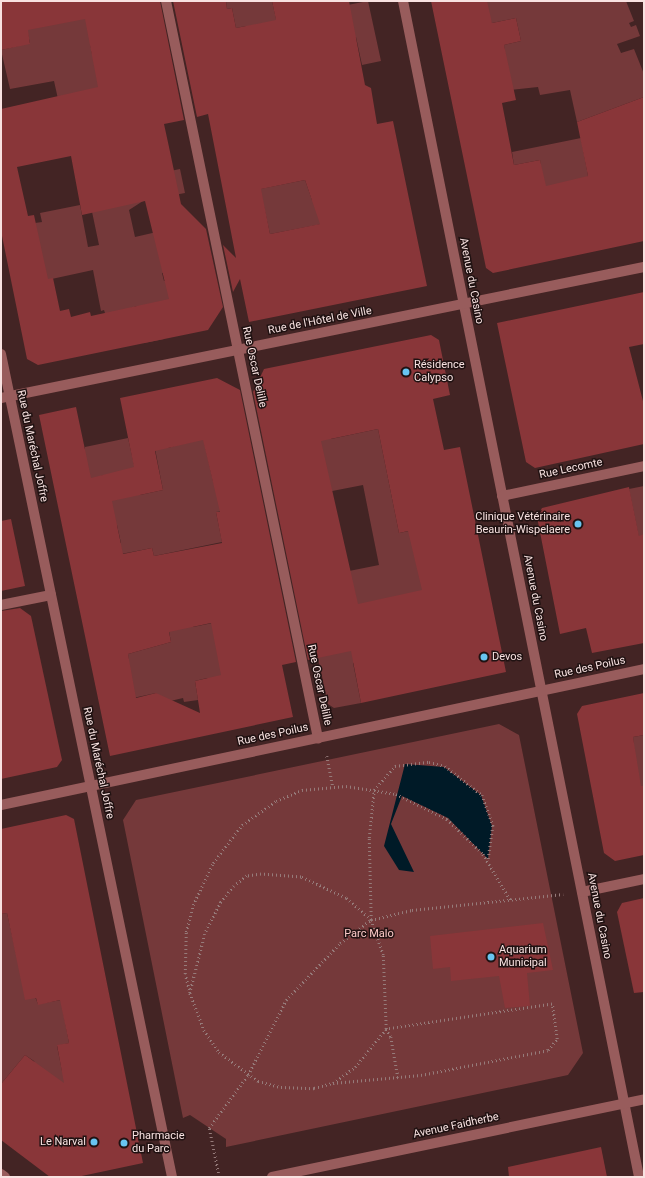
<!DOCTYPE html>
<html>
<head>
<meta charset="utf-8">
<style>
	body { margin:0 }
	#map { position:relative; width:645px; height:1178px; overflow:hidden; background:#432424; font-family:Roboto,sans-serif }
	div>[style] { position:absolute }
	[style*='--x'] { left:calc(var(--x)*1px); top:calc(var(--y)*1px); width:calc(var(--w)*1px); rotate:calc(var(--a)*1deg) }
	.green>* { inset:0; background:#75393a }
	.water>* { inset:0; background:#001a27 }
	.building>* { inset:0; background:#893639 }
	.path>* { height:2.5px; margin-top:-1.25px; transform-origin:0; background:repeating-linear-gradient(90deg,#967b7a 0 1px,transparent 0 4px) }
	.minor>* { height:10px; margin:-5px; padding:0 5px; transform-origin:5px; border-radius:5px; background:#985c5c }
	.tertiary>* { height:10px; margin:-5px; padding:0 5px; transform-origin:5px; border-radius:5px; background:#985c5c }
	.dots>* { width:11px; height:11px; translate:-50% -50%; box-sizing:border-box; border:2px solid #201212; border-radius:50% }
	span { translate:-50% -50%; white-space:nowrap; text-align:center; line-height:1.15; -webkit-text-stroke:3px #201212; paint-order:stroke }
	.street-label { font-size:11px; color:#f8e2e1 }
	.poi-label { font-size:11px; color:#f8e2e1 }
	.left { translate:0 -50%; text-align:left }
	.right { translate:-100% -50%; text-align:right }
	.park-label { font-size:11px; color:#fccac8 }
	.frame { position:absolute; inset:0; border:2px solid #f8e2e1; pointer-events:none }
</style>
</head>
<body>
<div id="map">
	<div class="green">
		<div style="clip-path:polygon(226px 1px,272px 1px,276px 19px,368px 1px,381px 61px,362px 65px,356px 37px,303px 48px,246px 26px,236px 28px,232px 8px,227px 9px)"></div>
		<div style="clip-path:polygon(478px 1px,626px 1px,634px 21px,629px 23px,631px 27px,636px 25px,640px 36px,617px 44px,621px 53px,634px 49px,644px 74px,644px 97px,577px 122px,570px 90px,540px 95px,538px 87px,510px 90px,504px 45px,521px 41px,516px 18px,492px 23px)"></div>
		<div style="clip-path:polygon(110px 14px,90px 43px,92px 54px,124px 81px,60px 108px,54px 81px,10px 89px,1px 50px,30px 43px,27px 30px,1px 33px)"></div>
		<div style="clip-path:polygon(581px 138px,588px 176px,549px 226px,540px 160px,514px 165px,512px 152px)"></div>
		<div style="clip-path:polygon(180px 169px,185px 193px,143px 201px,129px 210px,135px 237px,161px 231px,168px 272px,162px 273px,164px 281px,172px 279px,178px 306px,158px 310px,164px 339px,144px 343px,137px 306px,106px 316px,104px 310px,101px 311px,93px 270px,47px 280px,35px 223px,42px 222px,40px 213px,80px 205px,88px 247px,99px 245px,87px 188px)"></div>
		<div style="clip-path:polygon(305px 180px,312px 200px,322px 198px,327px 223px,270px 234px,260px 189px)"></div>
		<div style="clip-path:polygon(325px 414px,331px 439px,378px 429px,399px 533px,434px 526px,447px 570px,371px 659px,353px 663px,361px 703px,334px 708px,328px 704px,318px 658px,334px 574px,379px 565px,363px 485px,286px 500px,320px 441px)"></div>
		<div style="clip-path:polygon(151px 428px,168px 448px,203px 437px,213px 481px,224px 511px,216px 512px,222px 542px,154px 556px,152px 548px,116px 555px,106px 546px,121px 543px,117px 525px,97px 529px,112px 496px,138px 488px,140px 495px,163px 490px)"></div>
		<div style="clip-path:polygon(128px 438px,137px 478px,103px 475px,88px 483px,81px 453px,85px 452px,85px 447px)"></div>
		<div style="clip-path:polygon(644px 486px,644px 535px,639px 538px,629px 489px)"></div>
		<div style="clip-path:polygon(191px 615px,193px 627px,237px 618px,224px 690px,207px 678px,195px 681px,198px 700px,184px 702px,183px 698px,162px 703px,156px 693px,133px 698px,128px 654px,171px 642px,167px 620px)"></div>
		<div style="clip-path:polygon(499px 724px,519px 735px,583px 1053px,568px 1075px,226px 1147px,226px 1139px,190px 1115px,183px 1118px,123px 820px,136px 800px)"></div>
		<div style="clip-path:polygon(644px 735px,644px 786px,638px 787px,633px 737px)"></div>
		<div style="clip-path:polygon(7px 913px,16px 953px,38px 1004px,61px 1000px,69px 1043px,57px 1046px,62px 1071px,83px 1081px,44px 1089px,34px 1061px,25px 1055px,1px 1084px,1px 914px)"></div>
	</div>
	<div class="water">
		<div style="clip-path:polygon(405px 764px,444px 767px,481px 795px,492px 826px,488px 859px,448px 818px,402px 796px,391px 824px,414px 872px,399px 870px,384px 846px)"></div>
	</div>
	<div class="building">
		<div style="clip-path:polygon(evenodd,1px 1px,160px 1px,184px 120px,164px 124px,169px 147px,181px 204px,206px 229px,223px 307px,208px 330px,38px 365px,27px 359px,1px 231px,1px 109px,98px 87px,85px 19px,28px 30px,30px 44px,1px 50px,1px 1px,71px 156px,82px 215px,145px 201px,169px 299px,91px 316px,90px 312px,71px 317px,69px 309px,60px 311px,53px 278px,48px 279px,34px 215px,28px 216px,17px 167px,71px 156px)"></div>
		<div style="clip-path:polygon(evenodd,173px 1px,226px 1px,227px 9px,232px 8px,236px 28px,276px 20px,272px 1px,349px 1px,365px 85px,371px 88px,377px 124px,393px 121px,427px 286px,249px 322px,240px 279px,233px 292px,223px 245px,236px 258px,208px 114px,197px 117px,173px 1px,305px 180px,320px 224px,270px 234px,261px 189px,305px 180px)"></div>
		<div style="clip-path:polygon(431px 1px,487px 1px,492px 23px,516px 18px,521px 41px,504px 45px,516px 100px,502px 103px,514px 165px,540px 160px,546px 186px,588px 176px,577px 122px,644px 97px,644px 241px,493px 273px,486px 268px)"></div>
		<div style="clip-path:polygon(644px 292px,644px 344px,629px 347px,644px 405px,644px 444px,535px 468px,526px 462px,497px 323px)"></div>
		<div style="clip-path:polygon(evenodd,431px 335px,439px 340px,450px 395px,433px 399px,444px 450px,460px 447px,506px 672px,361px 703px,351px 651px,308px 660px,253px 392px,264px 369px,431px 335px,378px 429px,399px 533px,408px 531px,422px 590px,358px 604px,321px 441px,378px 429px)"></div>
		<div style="clip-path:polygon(evenodd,217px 378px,240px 390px,296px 662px,282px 665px,293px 717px,110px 756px,39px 415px,76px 407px,91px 478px,134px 467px,120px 398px,217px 378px,203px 440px,220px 512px,216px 512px,222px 543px,154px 556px,152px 548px,123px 554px,112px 501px,163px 490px,155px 451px,203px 440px,217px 378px,211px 623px,221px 675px,195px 681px,200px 713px,156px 693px,136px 698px,128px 654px,171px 642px,169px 632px,211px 623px)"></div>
		<div style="clip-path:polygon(629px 487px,639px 536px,644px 534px,644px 643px,592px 653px,586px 628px,560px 634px,537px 517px,542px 508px)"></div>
		<div style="clip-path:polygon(11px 519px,25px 586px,1px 591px,1px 521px)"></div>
		<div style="clip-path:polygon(20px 608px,31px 616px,62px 760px,57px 767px,1px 779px,1px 611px)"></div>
		<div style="clip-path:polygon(644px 693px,644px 735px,633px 737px,641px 786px,644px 786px,644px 855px,615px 861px,604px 853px,577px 714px,582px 706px)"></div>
		<div style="clip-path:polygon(66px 815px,74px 819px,143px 1163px,77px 1177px,50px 1177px,1px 1140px,1px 1084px,25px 1055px,64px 1083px,57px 1045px,69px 1043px,60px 1000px,38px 1005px,36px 998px,25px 1000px,7px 913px,1px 914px,1px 829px)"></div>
		<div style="clip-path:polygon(644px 898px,644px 992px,634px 993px,617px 912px,622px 903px)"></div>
		<div style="clip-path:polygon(543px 923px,553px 970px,527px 973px,530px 1006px,505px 1008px,499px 976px,451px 981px,450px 967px,433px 969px,430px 936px)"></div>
		<div style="clip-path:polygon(601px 1147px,607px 1177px,509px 1177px,508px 1167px)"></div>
	</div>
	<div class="path">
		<div style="--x:327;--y:756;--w:31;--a:79"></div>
		<div style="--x:371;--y:920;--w:33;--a:-139"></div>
		<div style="--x:346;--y:898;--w:50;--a:-155"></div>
		<div style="--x:301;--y:877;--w:40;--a:-175.7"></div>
		<div style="--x:261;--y:874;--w:14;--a:172"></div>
		<div style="--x:247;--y:876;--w:16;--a:142"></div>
		<div style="--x:234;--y:886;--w:21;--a:129"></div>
		<div style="--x:221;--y:902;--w:36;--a:117"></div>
		<div style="--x:205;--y:934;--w:61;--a:104.3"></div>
		<div style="--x:190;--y:993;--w:40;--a:69"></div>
		<div style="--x:204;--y:1030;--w:27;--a:56"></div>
		<div style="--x:219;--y:1052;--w:49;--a:36.6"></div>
		<div style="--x:258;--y:1081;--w:24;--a:15"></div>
		<div style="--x:281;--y:1087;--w:33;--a:2"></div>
		<div style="--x:314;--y:1088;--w:20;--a:-15"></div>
		<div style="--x:333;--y:1083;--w:27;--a:-36"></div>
		<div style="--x:355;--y:1067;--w:49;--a:-50.8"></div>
		<div style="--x:386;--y:1029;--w:74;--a:-92.3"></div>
		<div style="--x:383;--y:955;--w:37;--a:-109"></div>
		<div style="--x:371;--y:920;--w:82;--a:-91.4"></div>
		<div style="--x:369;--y:838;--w:48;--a:-84.1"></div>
		<div style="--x:374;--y:790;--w:32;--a:-49"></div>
		<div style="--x:395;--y:766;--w:34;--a:-7"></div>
		<div style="--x:429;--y:762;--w:16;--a:14"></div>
		<div style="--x:445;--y:766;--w:47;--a:38.1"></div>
		<div style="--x:482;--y:795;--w:33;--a:70"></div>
		<div style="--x:493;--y:826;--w:36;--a:98"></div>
		<div style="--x:189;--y:990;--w:16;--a:-104"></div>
		<div style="--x:185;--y:974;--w:42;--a:-88.6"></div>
		<div style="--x:186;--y:932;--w:28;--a:-75"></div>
		<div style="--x:193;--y:905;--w:47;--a:-64.5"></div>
		<div style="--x:213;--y:863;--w:48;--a:-52.7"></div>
		<div style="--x:242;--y:825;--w:42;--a:-35.2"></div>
		<div style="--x:276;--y:801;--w:28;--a:-23"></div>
		<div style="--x:302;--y:790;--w:44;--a:-5.2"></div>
		<div style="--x:346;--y:786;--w:51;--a:9.1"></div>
		<div style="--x:396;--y:794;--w:57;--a:26.1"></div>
		<div style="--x:447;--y:819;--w:50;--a:44.2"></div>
		<div style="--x:483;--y:854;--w:55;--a:59.2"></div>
		<div style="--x:333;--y:1083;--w:88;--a:-5.2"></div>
		<div style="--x:421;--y:1075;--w:129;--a:-11.1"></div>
		<div style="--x:548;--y:1050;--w:14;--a:-51"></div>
		<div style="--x:557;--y:1039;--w:35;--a:-98"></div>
		<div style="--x:552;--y:1004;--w:168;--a:171.4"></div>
		<div style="--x:386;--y:1029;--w:9;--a:58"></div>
		<div style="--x:391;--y:1037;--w:41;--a:80.1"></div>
		<div style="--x:219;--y:1177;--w:50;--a:-101.5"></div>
		<div style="--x:209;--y:1128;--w:66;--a:-53.7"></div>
		<div style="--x:248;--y:1075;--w:84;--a:-63.1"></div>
		<div style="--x:286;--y:1000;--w:79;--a:-46.5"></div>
		<div style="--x:340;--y:943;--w:39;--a:-37"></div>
		<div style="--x:371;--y:920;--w:42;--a:-13.7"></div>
		<div style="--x:412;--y:910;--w:152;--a:-6"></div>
	</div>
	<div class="minor">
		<div style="--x:166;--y:1;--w:753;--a:78.35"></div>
		<div style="--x:403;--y:1;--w:1199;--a:78.65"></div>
		<div style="--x:1;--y:354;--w:841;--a:78.26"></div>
		<div style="--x:1;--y:398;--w:656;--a:-11.52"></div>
		<div style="--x:502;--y:496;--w:145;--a:-11.9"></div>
		<div style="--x:1;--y:605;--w:51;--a:-11.3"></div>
		<div style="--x:1;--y:805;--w:657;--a:-11.94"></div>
		<div style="--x:582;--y:892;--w:63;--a:-11.8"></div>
		<div style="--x:1;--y:1174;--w:5;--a:37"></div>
	</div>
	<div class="tertiary">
		<div style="--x:272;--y:1177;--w:380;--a:-11.8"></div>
	</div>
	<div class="dots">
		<div style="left:406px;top:372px;background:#68c4f0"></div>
		<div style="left:578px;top:524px;background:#68c4f0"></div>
		<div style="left:484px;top:657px;background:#68c4f0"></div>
		<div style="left:491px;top:957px;background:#68c4f0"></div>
		<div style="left:94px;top:1142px;background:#68c4f0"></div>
		<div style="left:124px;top:1143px;background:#68c4f0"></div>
	</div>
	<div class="street-label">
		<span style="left:471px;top:281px;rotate:79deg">Avenue du Casino</span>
		<span style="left:320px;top:321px;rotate:-11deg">Rue de l'Hôtel de Ville</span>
		<span style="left:254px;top:367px;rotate:78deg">Rue Oscar Delille</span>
		<span style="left:32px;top:446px;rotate:78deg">Rue du Maréchal Joffre</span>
		<span style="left:571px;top:469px;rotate:-12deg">Rue Lecomte</span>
		<span style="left:535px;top:598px;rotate:79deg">Avenue du Casino</span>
		<span style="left:590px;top:668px;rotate:-12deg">Rue des Poilus</span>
		<span style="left:319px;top:685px;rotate:78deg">Rue Oscar Delille</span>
		<span style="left:273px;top:735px;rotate:-12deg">Rue des Poilus</span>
		<span style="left:98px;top:763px;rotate:78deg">Rue du Maréchal Joffre</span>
		<span style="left:599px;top:916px;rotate:79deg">Avenue du Casino</span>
		<span style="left:456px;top:1126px;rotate:-12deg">Avenue Faidherbe</span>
	</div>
	<div class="poi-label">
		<span class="left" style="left:414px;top:372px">Résidence<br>Calypso</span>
		<span class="right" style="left:570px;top:524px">Clinique Vétérinaire<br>Beaurin-Wispelaere</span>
		<span class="left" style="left:492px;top:657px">Devos</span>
		<span class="left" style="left:499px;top:957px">Aquarium<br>Municipal</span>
		<span class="left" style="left:132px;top:1143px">Pharmacie<br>du Parc</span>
		<span class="right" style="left:86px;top:1142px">Le Narval</span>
	</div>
	<div class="park-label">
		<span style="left:369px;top:934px">Parc Malo</span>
	</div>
	<div class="frame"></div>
</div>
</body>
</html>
